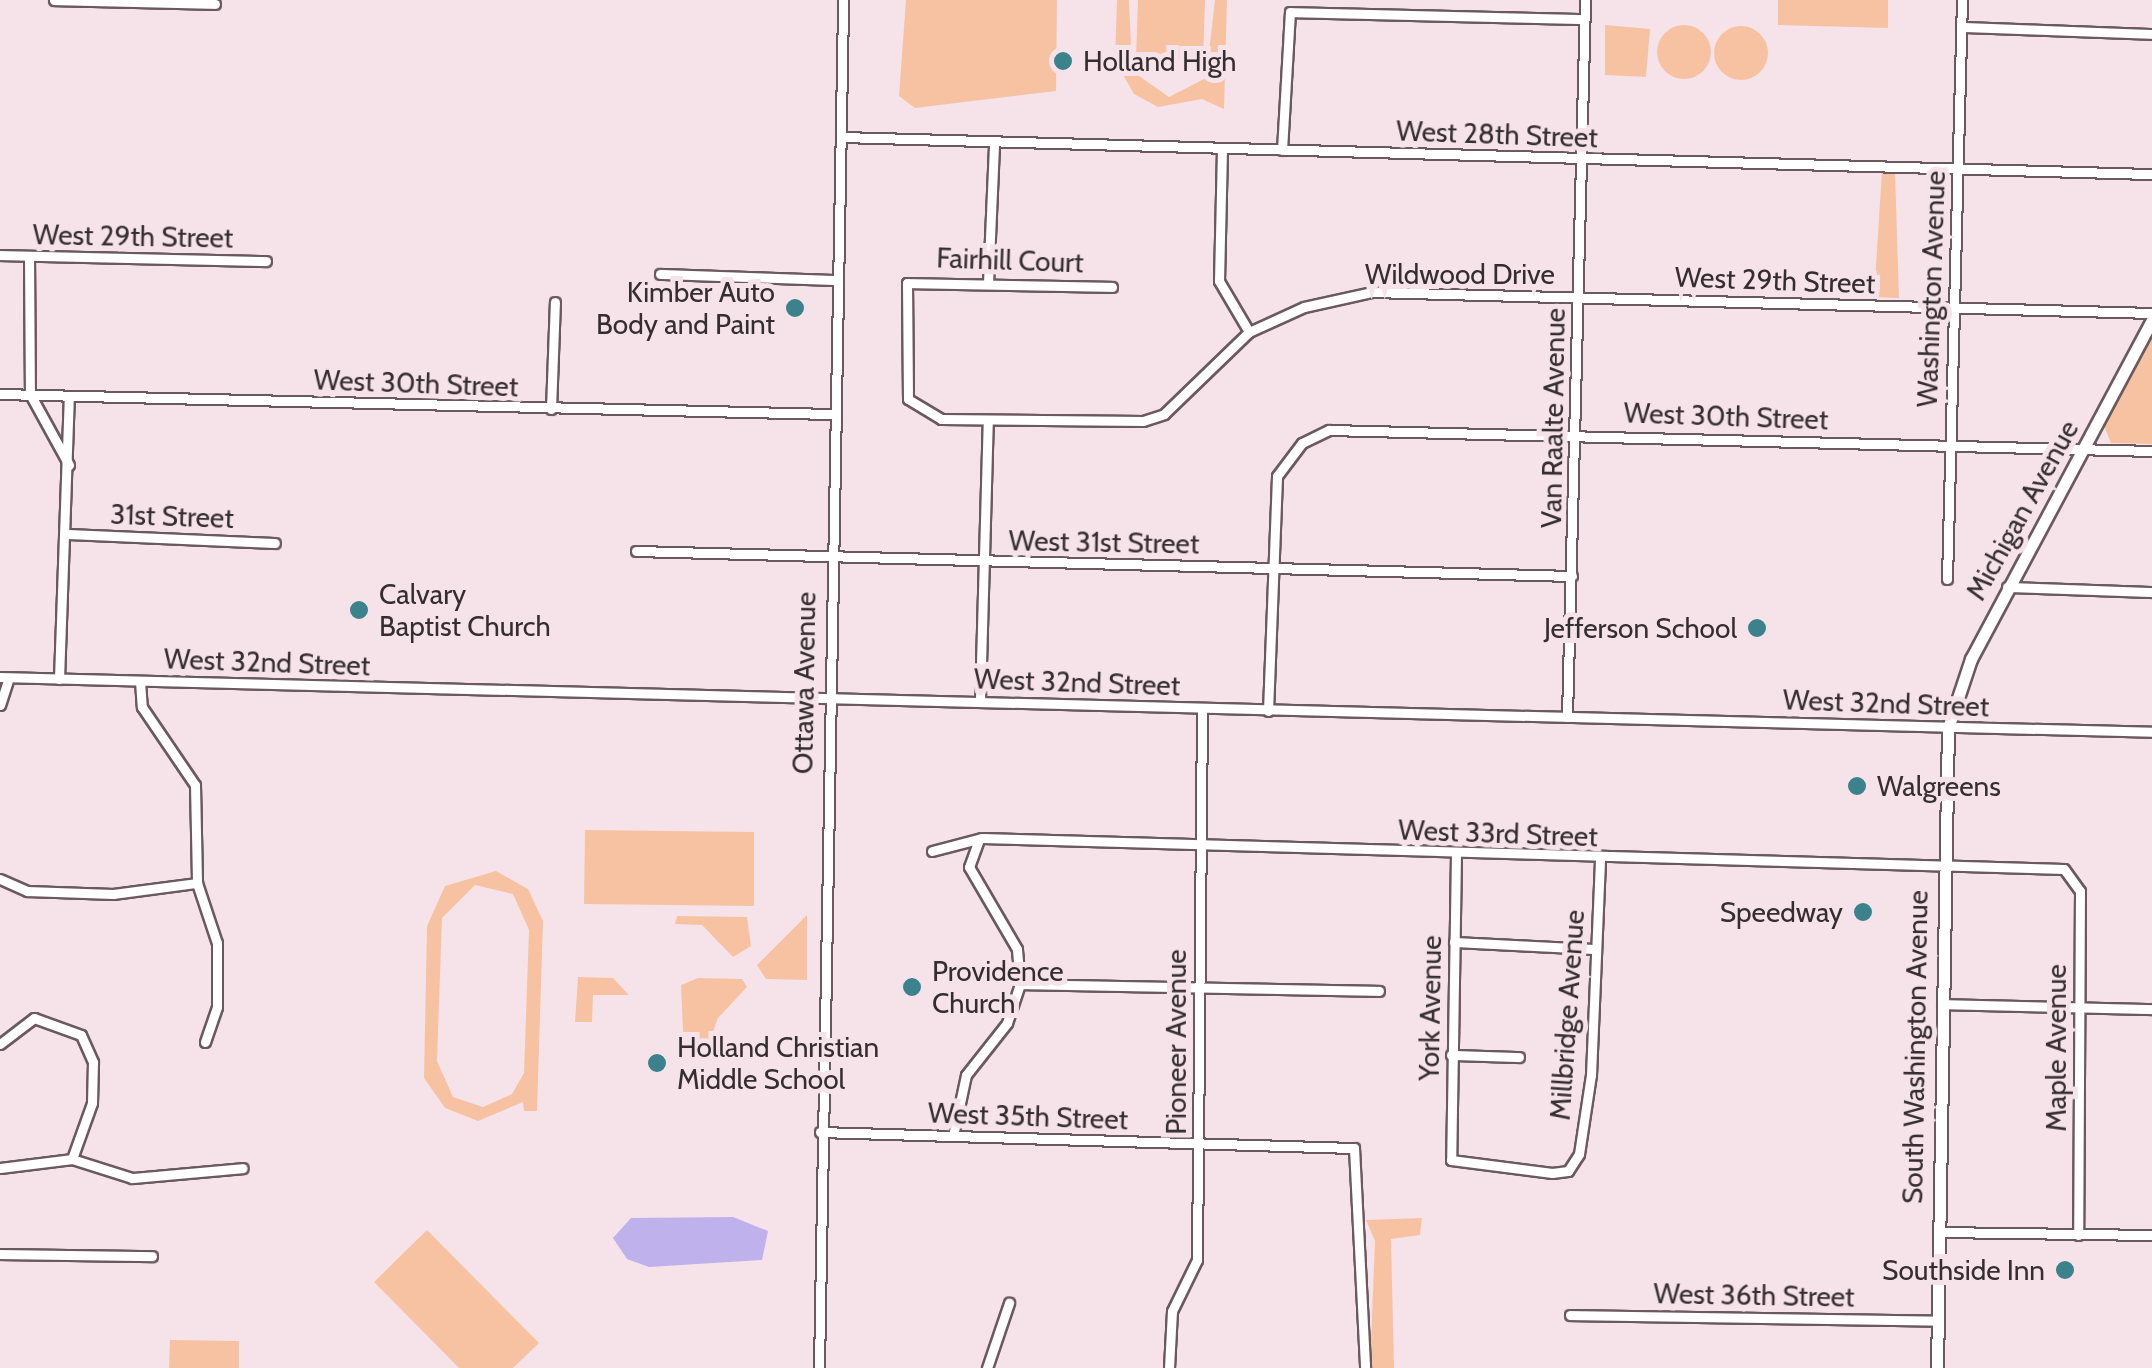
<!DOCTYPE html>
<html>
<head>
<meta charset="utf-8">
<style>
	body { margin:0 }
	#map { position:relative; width:2152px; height:1368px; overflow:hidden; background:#f6e3ea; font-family:Cabin,sans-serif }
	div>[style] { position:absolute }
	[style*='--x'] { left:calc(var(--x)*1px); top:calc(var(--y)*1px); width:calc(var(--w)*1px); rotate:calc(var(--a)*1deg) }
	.green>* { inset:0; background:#f7c2a2 }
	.round { border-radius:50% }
	.water>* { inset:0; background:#bfb1ec }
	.roads { filter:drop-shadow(2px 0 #6a5a5f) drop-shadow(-2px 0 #6a5a5f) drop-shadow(0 2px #6a5a5f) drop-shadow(0 -2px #6a5a5f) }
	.minor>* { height:9px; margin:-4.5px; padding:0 4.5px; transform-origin:4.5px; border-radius:4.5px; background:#fff }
	.major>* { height:11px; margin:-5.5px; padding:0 5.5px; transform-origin:5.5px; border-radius:5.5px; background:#fff }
	.dots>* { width:28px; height:28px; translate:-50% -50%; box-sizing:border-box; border:5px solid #f6e3ea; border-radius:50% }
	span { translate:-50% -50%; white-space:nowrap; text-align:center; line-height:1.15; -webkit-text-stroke:10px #f6e3ea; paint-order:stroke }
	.poi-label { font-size:28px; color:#352e31 }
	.left { translate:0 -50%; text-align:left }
	.right { translate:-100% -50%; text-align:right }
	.street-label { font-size:28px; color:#352e31 }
</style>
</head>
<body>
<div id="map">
	<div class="green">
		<div style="clip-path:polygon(906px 0,1057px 0,1056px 91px,915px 108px,899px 96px)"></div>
		<div style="clip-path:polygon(1117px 0,1129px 0,1132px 71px,1169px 97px,1206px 78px,1215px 0,1227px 0,1224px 109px,1202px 99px,1158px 107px,1134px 94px,1115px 61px)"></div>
		<div style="clip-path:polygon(1138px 0,1205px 0,1203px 61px,1136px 59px)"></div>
		<div style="clip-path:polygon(1778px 0,1888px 0,1888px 28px,1778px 25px)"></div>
		<div class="round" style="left:1657px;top:25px;width:54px;height:54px"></div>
		<div style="clip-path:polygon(1605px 25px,1650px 29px,1646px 77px,1605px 75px)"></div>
		<div class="round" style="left:1714px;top:26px;width:54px;height:54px"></div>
		<div style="clip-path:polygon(1882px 171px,1895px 172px,1899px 298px,1874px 297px)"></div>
		<div style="clip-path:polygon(2152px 338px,2152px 444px,2111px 443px,2104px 426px)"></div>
		<div style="clip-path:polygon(585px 830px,754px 832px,754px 906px,584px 904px)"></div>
		<div style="clip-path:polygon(evenodd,496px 871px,528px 889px,543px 921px,537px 1111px,524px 1111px,523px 1102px,478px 1121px,445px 1108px,424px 1078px,427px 926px,445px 886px,496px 871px,475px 885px,513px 894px,529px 930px,524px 1073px,512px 1094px,483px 1107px,453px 1097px,437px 1061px,442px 918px,475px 885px)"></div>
		<div style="clip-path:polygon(807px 915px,807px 980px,766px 979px,757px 965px)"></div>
		<div style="clip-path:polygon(677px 916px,747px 917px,751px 946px,733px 957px,702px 925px,675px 924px)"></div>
		<div style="clip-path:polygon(578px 977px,613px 978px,629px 995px,593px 995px,592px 1022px,575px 1022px)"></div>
		<div style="clip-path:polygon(698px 978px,742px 979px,747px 987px,718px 1018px,706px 1050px,684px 1053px,681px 985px)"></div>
		<div style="clip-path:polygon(1422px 1218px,1420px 1235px,1391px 1239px,1394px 1368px,1370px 1368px,1375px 1241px,1366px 1220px)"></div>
		<div style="clip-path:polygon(427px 1230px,539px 1343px,513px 1368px,459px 1368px,374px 1282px)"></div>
		<div style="clip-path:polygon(170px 1340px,239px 1341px,239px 1368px,169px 1368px)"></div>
	</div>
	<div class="water">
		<div style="clip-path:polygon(733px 1217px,768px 1231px,762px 1260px,649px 1267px,627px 1259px,613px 1238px,631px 1218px)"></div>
	</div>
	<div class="roads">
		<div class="minor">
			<div style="--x:54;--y:0;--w:161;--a:1.4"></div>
			<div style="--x:1962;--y:27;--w:190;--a:2.1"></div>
			<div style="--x:841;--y:137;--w:1312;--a:1.62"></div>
			<div style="--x:1222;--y:149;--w:132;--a:91.3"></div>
			<div style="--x:1219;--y:281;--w:59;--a:59.5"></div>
			<div style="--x:1282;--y:150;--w:138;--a:-86.7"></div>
			<div style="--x:1290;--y:12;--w:294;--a:1.4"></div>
			<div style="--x:0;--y:255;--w:266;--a:1.3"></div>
			<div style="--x:29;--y:256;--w:138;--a:89.6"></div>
			<div style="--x:30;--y:394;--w:81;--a:61.2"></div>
			<div style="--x:660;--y:274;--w:176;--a:2"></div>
			<div style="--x:988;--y:283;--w:140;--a:-87.5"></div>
			<div style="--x:1112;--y:287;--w:205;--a:-178.9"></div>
			<div style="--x:907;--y:283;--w:116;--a:89.5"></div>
			<div style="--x:908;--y:399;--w:39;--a:31"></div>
			<div style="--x:941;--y:419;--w:202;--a:0.6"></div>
			<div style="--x:1143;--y:421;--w:22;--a:-18"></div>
			<div style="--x:1164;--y:414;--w:118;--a:-44"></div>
			<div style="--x:1249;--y:332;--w:60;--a:-24.4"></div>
			<div style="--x:1304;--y:307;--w:70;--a:-12.4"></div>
			<div style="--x:1372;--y:292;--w:780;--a:1.54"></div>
			<div style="--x:0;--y:394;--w:831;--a:1.38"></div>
			<div style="--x:551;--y:409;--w:107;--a:-87.9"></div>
			<div style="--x:67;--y:534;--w:208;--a:2.5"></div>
			<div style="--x:636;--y:551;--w:936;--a:1.53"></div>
			<div style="--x:1947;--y:579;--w:579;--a:-88.52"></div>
			<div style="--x:2007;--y:587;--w:145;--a:2"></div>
			<div style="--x:0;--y:677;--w:2153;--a:1.46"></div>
			<div style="--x:59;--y:679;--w:283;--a:-88"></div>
			<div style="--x:140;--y:681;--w:26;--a:86"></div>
			<div style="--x:142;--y:707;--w:94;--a:55.8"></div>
			<div style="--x:195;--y:785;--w:98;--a:88.8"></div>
			<div style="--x:197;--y:883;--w:63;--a:71.6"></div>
			<div style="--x:217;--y:943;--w:64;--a:90"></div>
			<div style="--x:217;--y:1007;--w:37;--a:109"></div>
			<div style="--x:980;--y:700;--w:278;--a:-88.4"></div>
			<div style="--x:0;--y:705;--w:28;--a:-72"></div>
			<div style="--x:1268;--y:711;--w:235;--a:-87.8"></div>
			<div style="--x:1277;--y:476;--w:41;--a:-52.9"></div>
			<div style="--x:1302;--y:443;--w:30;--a:-26"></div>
			<div style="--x:1329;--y:430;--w:823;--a:1.46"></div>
			<div style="--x:1567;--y:717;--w:717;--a:-88.56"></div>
			<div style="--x:932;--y:851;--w:52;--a:-14.6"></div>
			<div style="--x:982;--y:838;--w:1082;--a:1.64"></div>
			<div style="--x:2064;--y:869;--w:27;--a:54"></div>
			<div style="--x:2080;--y:891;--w:344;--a:90.3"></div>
			<div style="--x:1456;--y:854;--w:306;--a:90.9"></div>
			<div style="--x:1451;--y:1160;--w:102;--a:7.3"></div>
			<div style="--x:1552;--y:1173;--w:16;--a:-7"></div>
			<div style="--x:1568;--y:1171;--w:20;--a:-57"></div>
			<div style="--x:1579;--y:1154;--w:80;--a:-81.4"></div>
			<div style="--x:1591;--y:1075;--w:217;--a:-87.6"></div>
			<div style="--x:0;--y:879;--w:30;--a:24"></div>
			<div style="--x:27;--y:891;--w:86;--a:2"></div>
			<div style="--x:113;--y:894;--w:85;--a:-7.5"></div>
			<div style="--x:1454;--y:942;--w:140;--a:2.9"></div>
			<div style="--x:1020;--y:984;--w:359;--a:1.1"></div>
			<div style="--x:1942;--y:1004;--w:210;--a:1.4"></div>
			<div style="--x:0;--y:1044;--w:43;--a:-37.4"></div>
			<div style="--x:34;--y:1018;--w:50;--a:19.9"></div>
			<div style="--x:81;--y:1035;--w:30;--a:66"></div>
			<div style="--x:93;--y:1062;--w:41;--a:91.4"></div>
			<div style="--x:92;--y:1103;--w:59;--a:109.7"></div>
			<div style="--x:1451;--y:1055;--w:68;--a:1.7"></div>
			<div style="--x:820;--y:1132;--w:534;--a:1.72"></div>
			<div style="--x:1354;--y:1148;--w:220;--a:87.1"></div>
			<div style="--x:953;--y:1136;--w:62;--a:-78"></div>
			<div style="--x:966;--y:1075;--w:66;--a:-51.7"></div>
			<div style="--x:1007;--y:1023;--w:41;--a:-71.6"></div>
			<div style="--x:1020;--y:984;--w:35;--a:-95"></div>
			<div style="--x:1017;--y:949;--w:95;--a:-120.3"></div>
			<div style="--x:969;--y:867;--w:30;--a:-70"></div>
			<div style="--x:0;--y:1168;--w:73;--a:-7.1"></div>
			<div style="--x:72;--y:1159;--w:63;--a:17.6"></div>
			<div style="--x:132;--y:1178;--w:111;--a:-5.1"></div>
			<div style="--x:1938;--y:1232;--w:214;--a:0.8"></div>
			<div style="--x:0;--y:1254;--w:152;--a:0.8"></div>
			<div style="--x:1570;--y:1315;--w:368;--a:0.9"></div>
			<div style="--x:819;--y:1368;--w:1368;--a:-88.99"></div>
			<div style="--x:987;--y:1368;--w:69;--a:-71.3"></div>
			<div style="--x:1169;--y:1368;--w:57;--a:-87"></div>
			<div style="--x:1172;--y:1311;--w:57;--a:-63.9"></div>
			<div style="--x:1197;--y:1260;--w:551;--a:-89.48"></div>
		</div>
		<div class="major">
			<div style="--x:1937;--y:1368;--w:640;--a:-89.02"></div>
			<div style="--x:1948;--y:728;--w:73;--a:-71.6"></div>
			<div style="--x:1971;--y:659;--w:384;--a:-61.9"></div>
		</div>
	</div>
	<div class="dots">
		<div style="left:1063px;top:61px;background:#3b828c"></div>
		<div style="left:795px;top:308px;background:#3b828c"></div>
		<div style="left:359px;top:610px;background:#3b828c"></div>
		<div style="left:1757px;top:628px;background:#3b828c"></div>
		<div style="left:1857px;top:786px;background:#3b828c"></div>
		<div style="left:1863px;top:912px;background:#3b828c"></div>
		<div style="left:912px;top:987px;background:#3b828c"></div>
		<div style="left:657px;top:1063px;background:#3b828c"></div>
		<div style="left:2065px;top:1270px;background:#3b828c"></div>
	</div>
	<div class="poi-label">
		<span class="left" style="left:1083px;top:61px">Holland High</span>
		<span class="right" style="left:775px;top:308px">Kimber Auto<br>Body and Paint</span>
		<span class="left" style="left:379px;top:610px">Calvary<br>Baptist Church</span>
		<span class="right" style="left:1737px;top:628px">Jefferson School</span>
		<span class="left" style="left:1877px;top:786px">Walgreens</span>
		<span class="right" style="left:1843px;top:912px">Speedway</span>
		<span class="left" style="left:932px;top:987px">Providence<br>Church</span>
		<span class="left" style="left:677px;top:1063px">Holland Christian<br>Middle School</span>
		<span class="right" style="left:2045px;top:1270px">Southside Inn</span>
	</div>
	<div class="street-label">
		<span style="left:1497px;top:134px;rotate:2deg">West 28th Street</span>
		<span style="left:133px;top:236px;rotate:1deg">West 29th Street</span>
		<span style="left:1010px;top:260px;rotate:2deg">Fairhill Court</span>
		<span style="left:1460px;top:274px">Wildwood Drive</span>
		<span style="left:1775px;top:280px;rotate:2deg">West 29th Street</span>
		<span style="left:1931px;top:289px;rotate:-88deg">Washington Avenue</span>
		<span style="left:416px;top:383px;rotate:2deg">West 30th Street</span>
		<span style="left:1726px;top:416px;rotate:2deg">West 30th Street</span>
		<span style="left:1553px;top:418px;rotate:-89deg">Van Raalte Avenue</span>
		<span style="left:2022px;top:510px;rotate:-61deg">Michigan Avenue</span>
		<span style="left:172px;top:516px;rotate:2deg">31st Street</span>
		<span style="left:1104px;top:542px;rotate:1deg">West 31st Street</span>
		<span style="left:267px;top:662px;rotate:2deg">West 32nd Street</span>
		<span style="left:1077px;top:682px;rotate:2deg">West 32nd Street</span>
		<span style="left:804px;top:683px;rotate:-89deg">Ottawa Avenue</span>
		<span style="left:1886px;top:703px;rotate:2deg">West 32nd Street</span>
		<span style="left:1498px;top:833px;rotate:2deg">West 33rd Street</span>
		<span style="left:1430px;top:1008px;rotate:-89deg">York Avenue</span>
		<span style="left:1567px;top:1015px;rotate:-86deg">Millbridge Avenue</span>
		<span style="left:1176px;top:1042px;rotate:-90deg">Pioneer Avenue</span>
		<span style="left:1915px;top:1047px;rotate:-89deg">South Washington Avenue</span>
		<span style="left:2056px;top:1048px;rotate:-90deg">Maple Avenue</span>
		<span style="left:1028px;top:1116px;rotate:2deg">West 35th Street</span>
		<span style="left:1754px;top:1295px;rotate:1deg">West 36th Street</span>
	</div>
</div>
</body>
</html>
